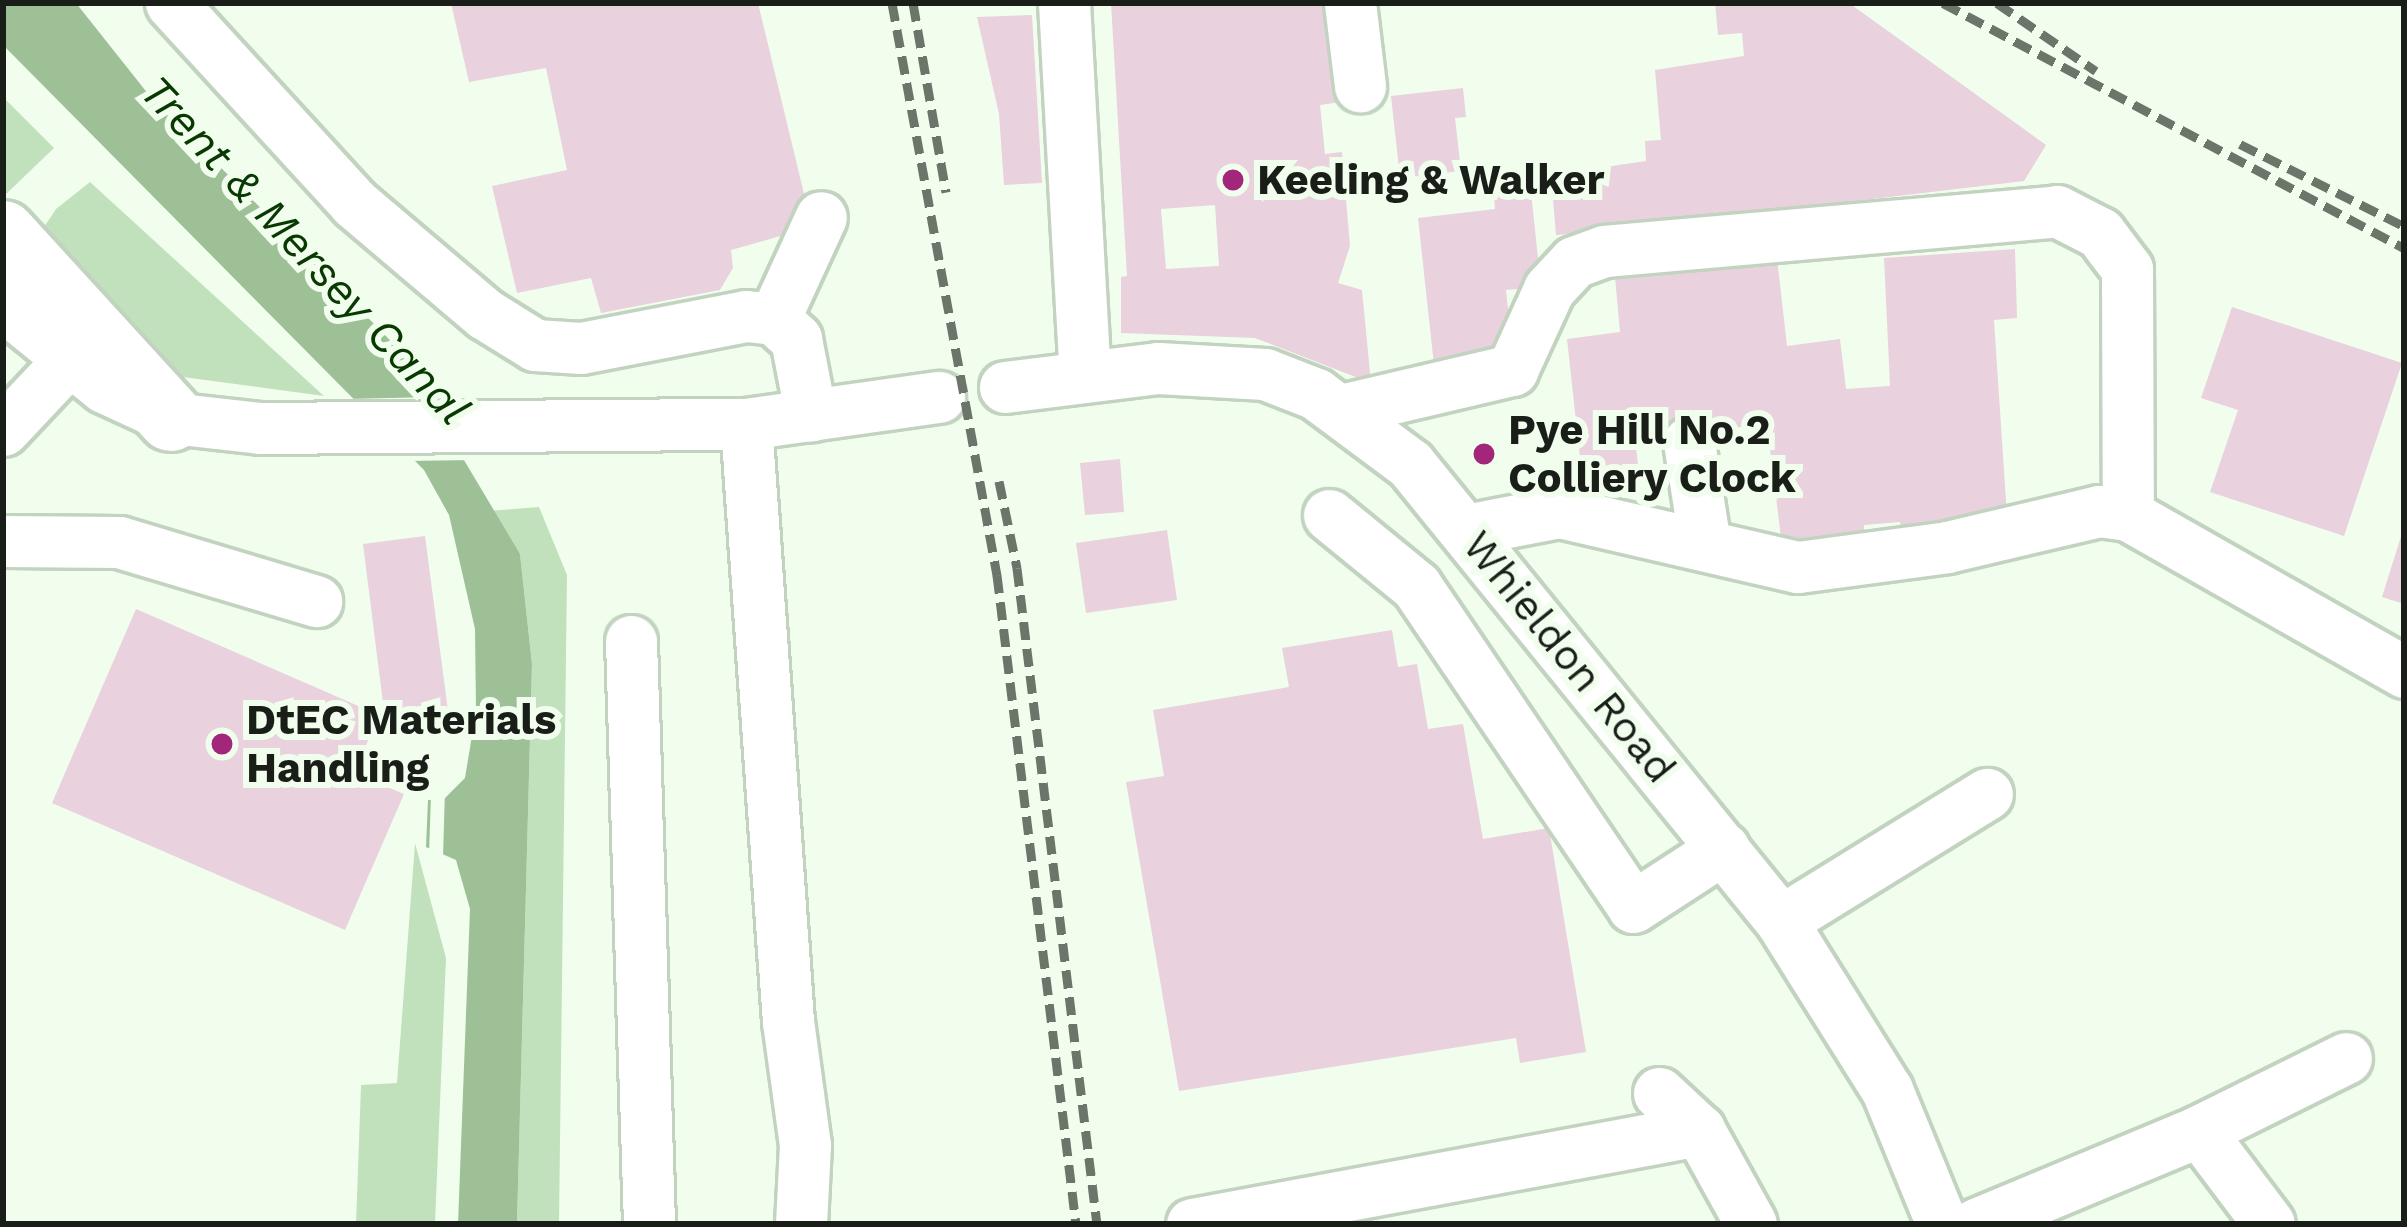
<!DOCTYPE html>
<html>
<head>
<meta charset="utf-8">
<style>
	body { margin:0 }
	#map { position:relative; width:2407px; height:1227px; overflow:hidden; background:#f1feee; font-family:"Work Sans",sans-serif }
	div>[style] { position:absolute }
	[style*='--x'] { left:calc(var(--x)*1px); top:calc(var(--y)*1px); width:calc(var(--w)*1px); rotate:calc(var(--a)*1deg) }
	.green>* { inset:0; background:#c1e1bc }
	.water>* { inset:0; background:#9dc097 }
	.pier>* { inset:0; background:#f1feee }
	.building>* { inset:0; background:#e9d1de }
	.roads { filter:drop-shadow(3px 0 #c2d3c0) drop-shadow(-3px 0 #c2d3c0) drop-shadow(0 3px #c2d3c0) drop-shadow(0 -3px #c2d3c0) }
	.minor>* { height:51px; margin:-25.5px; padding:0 25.5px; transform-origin:25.5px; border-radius:25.5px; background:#fff }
	.highway>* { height:66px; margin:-33px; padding:0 33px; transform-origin:33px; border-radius:33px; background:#fff }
	.rail>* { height:9px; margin-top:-4.5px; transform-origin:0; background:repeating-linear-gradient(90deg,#6c756a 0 18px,transparent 0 27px) }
	.dots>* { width:33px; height:33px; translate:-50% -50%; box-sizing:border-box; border:6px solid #f1feee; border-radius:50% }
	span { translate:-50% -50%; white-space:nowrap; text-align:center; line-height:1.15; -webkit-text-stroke:12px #f1feee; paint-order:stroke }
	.poi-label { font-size:42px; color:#191f18; font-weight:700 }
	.left { translate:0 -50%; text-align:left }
	.street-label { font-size:42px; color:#191f18 }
	.water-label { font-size:45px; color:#083901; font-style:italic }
	.frame { position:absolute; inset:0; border:6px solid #191f18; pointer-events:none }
</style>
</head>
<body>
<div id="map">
	<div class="green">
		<div style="clip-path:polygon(3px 97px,54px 148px,3px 197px)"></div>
		<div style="clip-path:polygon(90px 182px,324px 396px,153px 373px,34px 242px,56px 209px)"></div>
		<div style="clip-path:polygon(539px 507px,567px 575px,559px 1224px,517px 1224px,532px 664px,520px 554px,489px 511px)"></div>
		<div style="clip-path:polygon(415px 843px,446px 958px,435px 1224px,356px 1224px,361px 1085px,397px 1083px)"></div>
	</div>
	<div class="water">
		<div style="clip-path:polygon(3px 3px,76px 3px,145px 90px,424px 375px,424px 393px,520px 554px,532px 664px,517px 1224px,458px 1224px,470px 909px,456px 860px,426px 847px,428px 800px,443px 800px,465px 778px,476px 711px,475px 629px,449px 515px,424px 470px,3px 45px)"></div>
	</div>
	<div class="pier">
		<div style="clip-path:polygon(435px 397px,474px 460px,406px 461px,345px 399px)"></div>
		<div style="clip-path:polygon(445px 790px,443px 857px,436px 856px,429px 854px,431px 794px)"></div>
	</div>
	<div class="building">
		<div style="clip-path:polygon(451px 3px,758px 3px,812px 227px,731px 250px,733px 268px,720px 290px,601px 313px,591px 278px,517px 293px,492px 186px,567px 170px,546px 68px,469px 82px)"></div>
		<div style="clip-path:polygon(evenodd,1111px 3px,1329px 3px,1341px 102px,1320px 105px,1325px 154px,1342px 152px,1350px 246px,1338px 283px,1362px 290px,1371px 383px,1255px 338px,1121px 333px,1121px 277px,1127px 276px,1111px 3px,1215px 205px,1219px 266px,1166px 269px,1161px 209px,1215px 205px)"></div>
		<div style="clip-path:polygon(1715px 3px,1849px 3px,2046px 145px,2024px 181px,1814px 206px,1815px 214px,1556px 235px,1551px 175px,1646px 161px,1645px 141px,1661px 140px,1655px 70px,1744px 56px,1742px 33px,1718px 35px)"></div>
		<div style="clip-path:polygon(1032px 15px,1042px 183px,1004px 185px,999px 114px,977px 17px)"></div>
		<div style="clip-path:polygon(1463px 88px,1466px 117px,1455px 118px,1461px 171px,1400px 178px,1391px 96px)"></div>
		<div style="clip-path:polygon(1530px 182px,1541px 287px,1506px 290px,1513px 356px,1434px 365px,1418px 218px,1495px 209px,1493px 186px)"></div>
		<div style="clip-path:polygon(2015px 249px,2017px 318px,1994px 320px,2007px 516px,1945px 519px,1945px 536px,1901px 538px,1900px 522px,1864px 525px,1864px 545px,1783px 554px,1767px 424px,1635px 439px,1641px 490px,1584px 494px,1567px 339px,1620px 332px,1615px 277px,1777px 258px,1787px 346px,1840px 339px,1846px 389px,1890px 386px,1884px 258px)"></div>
		<div style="clip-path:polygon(2232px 307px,2402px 363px,2344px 536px,2210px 492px,2238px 410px,2201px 398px)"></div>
		<div style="clip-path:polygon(1120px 459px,1124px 512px,1085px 515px,1080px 463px)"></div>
		<div style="clip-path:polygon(1167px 530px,1177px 600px,1086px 613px,1076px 543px)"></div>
		<div style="clip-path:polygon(2403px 530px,2404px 530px,2404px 604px,2382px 597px)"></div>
		<div style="clip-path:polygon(425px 536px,448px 711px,385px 719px,363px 544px)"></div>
		<div style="clip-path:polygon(136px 609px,379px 715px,354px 773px,404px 794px,345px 930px,52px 803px)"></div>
		<div style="clip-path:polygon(1392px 630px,1398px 667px,1417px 664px,1428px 729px,1463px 724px,1483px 839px,1549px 828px,1586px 1052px,1520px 1063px,1516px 1038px,1179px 1091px,1126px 782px,1164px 776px,1153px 710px,1289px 687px,1282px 648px)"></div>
	</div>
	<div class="roads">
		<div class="minor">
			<div style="--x:171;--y:3;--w:271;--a:47.5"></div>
			<div style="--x:354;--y:203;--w:172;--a:40.3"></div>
			<div style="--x:485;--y:314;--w:59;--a:31.8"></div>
			<div style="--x:535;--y:345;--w:46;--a:3.7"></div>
			<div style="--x:581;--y:348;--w:168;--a:-11"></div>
			<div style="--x:746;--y:316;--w:28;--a:6"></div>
			<div style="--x:774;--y:319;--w:30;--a:42"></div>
			<div style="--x:796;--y:339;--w:78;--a:79"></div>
			<div style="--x:1064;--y:3;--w:373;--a:86.8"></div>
			<div style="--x:1350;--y:3;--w:84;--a:83.1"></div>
			<div style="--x:3;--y:305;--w:130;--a:39.1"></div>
			<div style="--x:104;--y:387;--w:74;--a:24.8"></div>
			<div style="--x:171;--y:418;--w:90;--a:6.4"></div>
			<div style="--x:260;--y:428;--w:486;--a:-0.5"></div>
			<div style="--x:746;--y:424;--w:195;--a:-8"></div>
			<div style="--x:774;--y:319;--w:112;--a:-65.3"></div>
			<div style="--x:1005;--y:387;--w:154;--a:-7.1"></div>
			<div style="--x:1158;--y:368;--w:107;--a:3.2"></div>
			<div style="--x:1265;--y:374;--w:55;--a:21.4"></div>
			<div style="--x:1316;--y:394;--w:117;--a:36.7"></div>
			<div style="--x:1410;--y:464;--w:589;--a:50.93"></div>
			<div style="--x:1781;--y:921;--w:199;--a:57.9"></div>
			<div style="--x:1887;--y:1090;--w:145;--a:67.7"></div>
			<div style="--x:1341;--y:410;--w:176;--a:-13.2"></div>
			<div style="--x:1512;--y:370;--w:89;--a:-65.4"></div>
			<div style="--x:1549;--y:289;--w:37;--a:-47"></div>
			<div style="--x:1574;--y:262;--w:32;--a:-20"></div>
			<div style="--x:1604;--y:251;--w:455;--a:-5"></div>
			<div style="--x:2057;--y:211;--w:48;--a:27.1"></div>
			<div style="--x:2100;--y:233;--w:45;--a:53.1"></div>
			<div style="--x:2127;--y:269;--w:246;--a:89.8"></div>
			<div style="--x:746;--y:424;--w:598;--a:85.98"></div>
			<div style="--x:788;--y:1021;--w:125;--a:82.2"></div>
			<div style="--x:805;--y:1145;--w:79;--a:92.9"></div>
			<div style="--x:3;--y:430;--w:96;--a:-46.7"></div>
			<div style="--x:69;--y:360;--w:35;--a:-8"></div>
			<div style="--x:1689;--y:442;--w:104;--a:81.2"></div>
			<div style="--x:1329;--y:515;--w:112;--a:39.2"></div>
			<div style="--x:1416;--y:586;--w:387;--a:55.9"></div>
			<div style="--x:1633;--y:907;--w:108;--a:-33"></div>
			<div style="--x:1466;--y:530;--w:95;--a:-11"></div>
			<div style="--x:1559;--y:512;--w:245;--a:13"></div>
			<div style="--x:1798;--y:567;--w:150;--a:-7.6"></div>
			<div style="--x:1947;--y:547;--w:156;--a:-13.3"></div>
			<div style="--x:2099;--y:511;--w:29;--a:8"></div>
			<div style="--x:2128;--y:515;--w:318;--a:29.6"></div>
			<div style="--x:3;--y:541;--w:116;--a:0.5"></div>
			<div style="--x:119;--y:542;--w:206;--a:16.7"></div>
			<div style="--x:631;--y:641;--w:583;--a:88.23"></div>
			<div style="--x:1781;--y:921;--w:242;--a:-31.7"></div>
			<div style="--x:1659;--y:1093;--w:54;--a:42.8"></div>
			<div style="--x:1699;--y:1130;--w:107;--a:61"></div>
			<div style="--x:2199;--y:1131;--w:116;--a:53"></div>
			<div style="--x:1192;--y:1224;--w:516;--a:-10.5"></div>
			<div style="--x:1976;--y:1224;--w:242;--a:-22.6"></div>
			<div style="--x:2199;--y:1131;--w:164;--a:-26.4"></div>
		</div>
		<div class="highway">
			<div style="--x:3;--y:234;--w:249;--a:47.6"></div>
		</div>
	</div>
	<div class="rail">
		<div style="--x:892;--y:3;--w:582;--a:79.6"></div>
		<div style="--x:997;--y:575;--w:654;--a:83.06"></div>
		<div style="--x:913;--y:3;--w:192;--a:80.1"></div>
		<div style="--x:1943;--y:3;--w:522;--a:27.99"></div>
		<div style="--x:1997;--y:3;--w:120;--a:34.5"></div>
		<div style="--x:2240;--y:144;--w:183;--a:26.6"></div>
		<div style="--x:999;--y:481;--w:89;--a:78.3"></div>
		<div style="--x:1017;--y:568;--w:661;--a:83.05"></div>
	</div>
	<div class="dots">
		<div style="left:1233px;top:180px;background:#a22679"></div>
		<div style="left:1484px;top:454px;background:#a22679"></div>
		<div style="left:222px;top:744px;background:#a22679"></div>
	</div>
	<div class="poi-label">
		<span class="left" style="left:1257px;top:180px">Keeling &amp; Walker</span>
		<span class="left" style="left:1508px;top:454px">Pye Hill No.2<br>Colliery Clock</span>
		<span class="left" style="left:246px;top:744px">DtEC Materials<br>Handling</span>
	</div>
	<div class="street-label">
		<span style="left:1569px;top:657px;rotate:51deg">Whieldon Road</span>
	</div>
	<div class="water-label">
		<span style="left:305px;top:250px;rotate:47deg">Trent &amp; Mersey Canal</span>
	</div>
	<div class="frame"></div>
</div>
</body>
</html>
